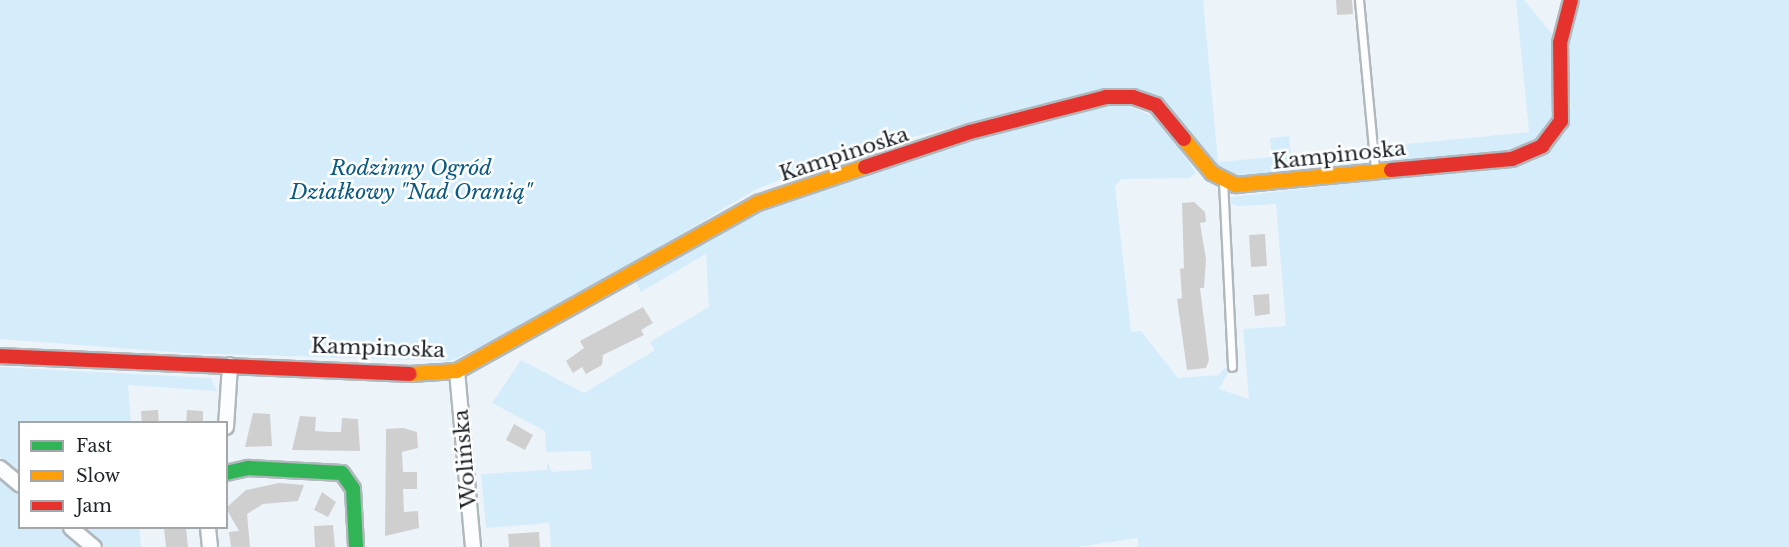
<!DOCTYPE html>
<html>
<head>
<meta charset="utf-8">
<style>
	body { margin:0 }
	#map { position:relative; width:1789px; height:547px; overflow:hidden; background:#edf4f9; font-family:"Libre Baskerville",serif }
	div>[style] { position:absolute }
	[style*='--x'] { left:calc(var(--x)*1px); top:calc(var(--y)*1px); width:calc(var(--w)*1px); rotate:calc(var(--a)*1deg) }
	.green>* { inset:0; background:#d5ecfb }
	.building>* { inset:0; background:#d0cfcf }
	.roads { filter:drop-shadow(2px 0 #b0b8bc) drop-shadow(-2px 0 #b0b8bc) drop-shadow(0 2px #b0b8bc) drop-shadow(0 -2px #b0b8bc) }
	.lane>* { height:7px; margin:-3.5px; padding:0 3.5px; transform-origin:3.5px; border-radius:3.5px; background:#fcfdfe }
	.street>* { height:14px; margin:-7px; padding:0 7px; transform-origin:7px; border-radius:7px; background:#fcfdfe }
	.fast>* { height:14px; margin:-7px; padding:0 7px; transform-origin:7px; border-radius:7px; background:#30b455 }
	.slow>* { height:14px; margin:-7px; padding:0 7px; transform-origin:7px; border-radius:7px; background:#ff9f0a }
	.jam>* { height:14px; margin:-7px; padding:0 7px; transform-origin:7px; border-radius:7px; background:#e5322d }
	span { translate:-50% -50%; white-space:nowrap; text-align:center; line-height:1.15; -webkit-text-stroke:5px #fff; paint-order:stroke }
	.street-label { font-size:21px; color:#1c242a }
	.park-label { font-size:21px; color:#0b5a83; font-style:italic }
	.legend { position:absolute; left:18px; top:421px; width:210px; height:108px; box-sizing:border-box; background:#fff; border:2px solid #a4a7aa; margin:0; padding:8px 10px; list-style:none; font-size:18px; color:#1c242a }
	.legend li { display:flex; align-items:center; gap:12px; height:30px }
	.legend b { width:30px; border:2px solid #a4a7aa }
</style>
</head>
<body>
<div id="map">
	<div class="green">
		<div style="clip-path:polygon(0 0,1203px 0,1218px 162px,1272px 157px,1270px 138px,1289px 136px,1291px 155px,1369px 148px,1357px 167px,1257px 180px,1224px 175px,1152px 95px,993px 117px,841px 155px,755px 190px,552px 311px,451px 361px,185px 353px,0 339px)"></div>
		<div style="clip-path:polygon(1516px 0,1524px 0,1552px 34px,1554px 117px,1542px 137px,1522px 149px,1393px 163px,1381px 156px,1377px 147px,1529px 132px)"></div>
		<div style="clip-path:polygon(1579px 0,1789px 0,1789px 547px,1138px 547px,1138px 538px,1077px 547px,551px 547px,549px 523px,486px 528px,481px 474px,547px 470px,547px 462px,552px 472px,592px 469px,590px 451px,546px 452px,545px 431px,492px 403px,521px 360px,584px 393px,655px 350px,650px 342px,709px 307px,706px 254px,641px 292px,635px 280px,759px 213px,980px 138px,1100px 105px,1123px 104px,1160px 119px,1196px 173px,1189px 178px,1122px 179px,1115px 186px,1131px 332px,1141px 331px,1178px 378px,1218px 375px,1226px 367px,1229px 371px,1219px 389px,1249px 399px,1243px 329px,1286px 326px,1276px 204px,1239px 206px,1231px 204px,1230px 197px,1533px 162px,1566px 132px,1571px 106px,1565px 46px)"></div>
		<div style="clip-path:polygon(0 367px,211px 378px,217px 391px,128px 385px,131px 422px,20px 422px,19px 475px,0 457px)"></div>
		<div style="clip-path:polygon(0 475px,19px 491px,20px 528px,64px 528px,87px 547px,0 547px)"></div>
		<div style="clip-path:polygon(83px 528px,139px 528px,141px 547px,106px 547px)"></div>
	</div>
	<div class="building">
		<div style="clip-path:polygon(1336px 0,1352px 0,1353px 14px,1337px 15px)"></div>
		<div style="clip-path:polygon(1194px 202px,1205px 212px,1206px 222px,1200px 223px,1206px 259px,1204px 288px,1200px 288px,1209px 360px,1206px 368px,1187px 370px,1177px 299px,1182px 298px,1180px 269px,1184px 268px,1182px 203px)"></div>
		<div style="clip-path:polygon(1265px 234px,1267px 266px,1251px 267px,1249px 235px)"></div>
		<div style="clip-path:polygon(1269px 294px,1270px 314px,1255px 316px,1253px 295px)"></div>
		<div style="clip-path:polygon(643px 307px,653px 323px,641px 330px,644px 335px,603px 355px,602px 365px,586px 374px,582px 367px,573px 373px,566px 361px,584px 348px,580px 341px)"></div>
		<div style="clip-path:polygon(158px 410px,159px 423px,142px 423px,141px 411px)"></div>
		<div style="clip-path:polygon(187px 410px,203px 411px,203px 423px,186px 423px)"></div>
		<div style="clip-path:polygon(253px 413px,270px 414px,272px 446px,245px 447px)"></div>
		<div style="clip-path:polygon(300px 416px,316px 417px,315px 431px,329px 432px,341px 432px,342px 418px,358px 419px,360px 451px,292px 450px)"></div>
		<div style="clip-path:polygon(514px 424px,533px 435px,525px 450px,506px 440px)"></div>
		<div style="clip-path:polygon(403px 428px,417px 432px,418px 448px,402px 452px,403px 472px,417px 472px,417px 489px,403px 489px,404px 512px,418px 511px,419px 528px,385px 536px,386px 429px)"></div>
		<div style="clip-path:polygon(279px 483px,304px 485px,298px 501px,263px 504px,247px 514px,250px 547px,231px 547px,229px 532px,239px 531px,226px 508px,246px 490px)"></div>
		<div style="clip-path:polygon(322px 492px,336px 502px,328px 517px,314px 510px)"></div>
		<div style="clip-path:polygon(333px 525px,335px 547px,315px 547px,314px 526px)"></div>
		<div style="clip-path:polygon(164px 528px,186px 528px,188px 547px,166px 547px)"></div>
		<div style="clip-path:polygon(539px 532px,540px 547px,509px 547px,508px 534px)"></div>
	</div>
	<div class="roads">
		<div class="lane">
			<div style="--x:1359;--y:0;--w:170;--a:84.6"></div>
			<div style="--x:1223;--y:181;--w:186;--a:87.2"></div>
		</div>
		<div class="street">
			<div style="--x:457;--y:371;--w:177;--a:84.8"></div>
			<div style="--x:226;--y:427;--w:62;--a:-86.3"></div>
			<div style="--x:0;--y:468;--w:26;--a:40"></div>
			<div style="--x:71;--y:528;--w:30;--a:40"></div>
			<div style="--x:208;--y:528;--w:19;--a:84"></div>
		</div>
		<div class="fast">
			<div style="--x:226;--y:473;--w:23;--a:-13"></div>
			<div style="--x:248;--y:468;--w:94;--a:3"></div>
			<div style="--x:342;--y:473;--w:19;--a:55"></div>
			<div style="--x:353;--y:489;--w:58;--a:87"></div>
		</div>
		<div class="slow">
			<div style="--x:1184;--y:139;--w:44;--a:50.5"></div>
			<div style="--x:1212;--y:173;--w:27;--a:27"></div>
			<div style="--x:1236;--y:185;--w:156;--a:-5.5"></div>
			<div style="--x:410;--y:374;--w:47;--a:-3.7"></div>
			<div style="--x:457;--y:371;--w:345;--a:-29.2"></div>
			<div style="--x:758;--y:203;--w:113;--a:-18.6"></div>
		</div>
		<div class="jam">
			<div style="--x:865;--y:167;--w:111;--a:-18.4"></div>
			<div style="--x:970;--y:132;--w:140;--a:-14.4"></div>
			<div style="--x:1106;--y:97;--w:27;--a:0"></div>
			<div style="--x:1133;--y:97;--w:24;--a:19"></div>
			<div style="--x:1156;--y:105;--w:44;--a:50.5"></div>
			<div style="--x:1391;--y:170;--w:121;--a:-5.2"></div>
			<div style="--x:1512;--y:159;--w:33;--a:-23"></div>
			<div style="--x:1542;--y:146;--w:31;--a:-53"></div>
			<div style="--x:1561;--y:121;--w:78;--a:-90.7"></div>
			<div style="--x:1560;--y:43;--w:44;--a:-75.7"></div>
			<div style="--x:0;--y:356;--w:410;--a:2.5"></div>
		</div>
	</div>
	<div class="street-label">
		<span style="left:844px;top:154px;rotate:-18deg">Kampinoska</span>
		<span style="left:1339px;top:155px;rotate:-6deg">Kampinoska</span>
		<span style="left:378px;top:348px;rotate:2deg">Kampinoska</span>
		<span style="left:465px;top:459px;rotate:-95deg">Wolińska</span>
	</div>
	<div class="park-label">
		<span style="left:411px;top:180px">Rodzinny Ogród<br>Działkowy "Nad Oranią"</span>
	</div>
	<ul class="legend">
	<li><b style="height:8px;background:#30b455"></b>Fast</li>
	<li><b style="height:8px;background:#ff9f0a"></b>Slow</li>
	<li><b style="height:8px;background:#e5322d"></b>Jam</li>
	</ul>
</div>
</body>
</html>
